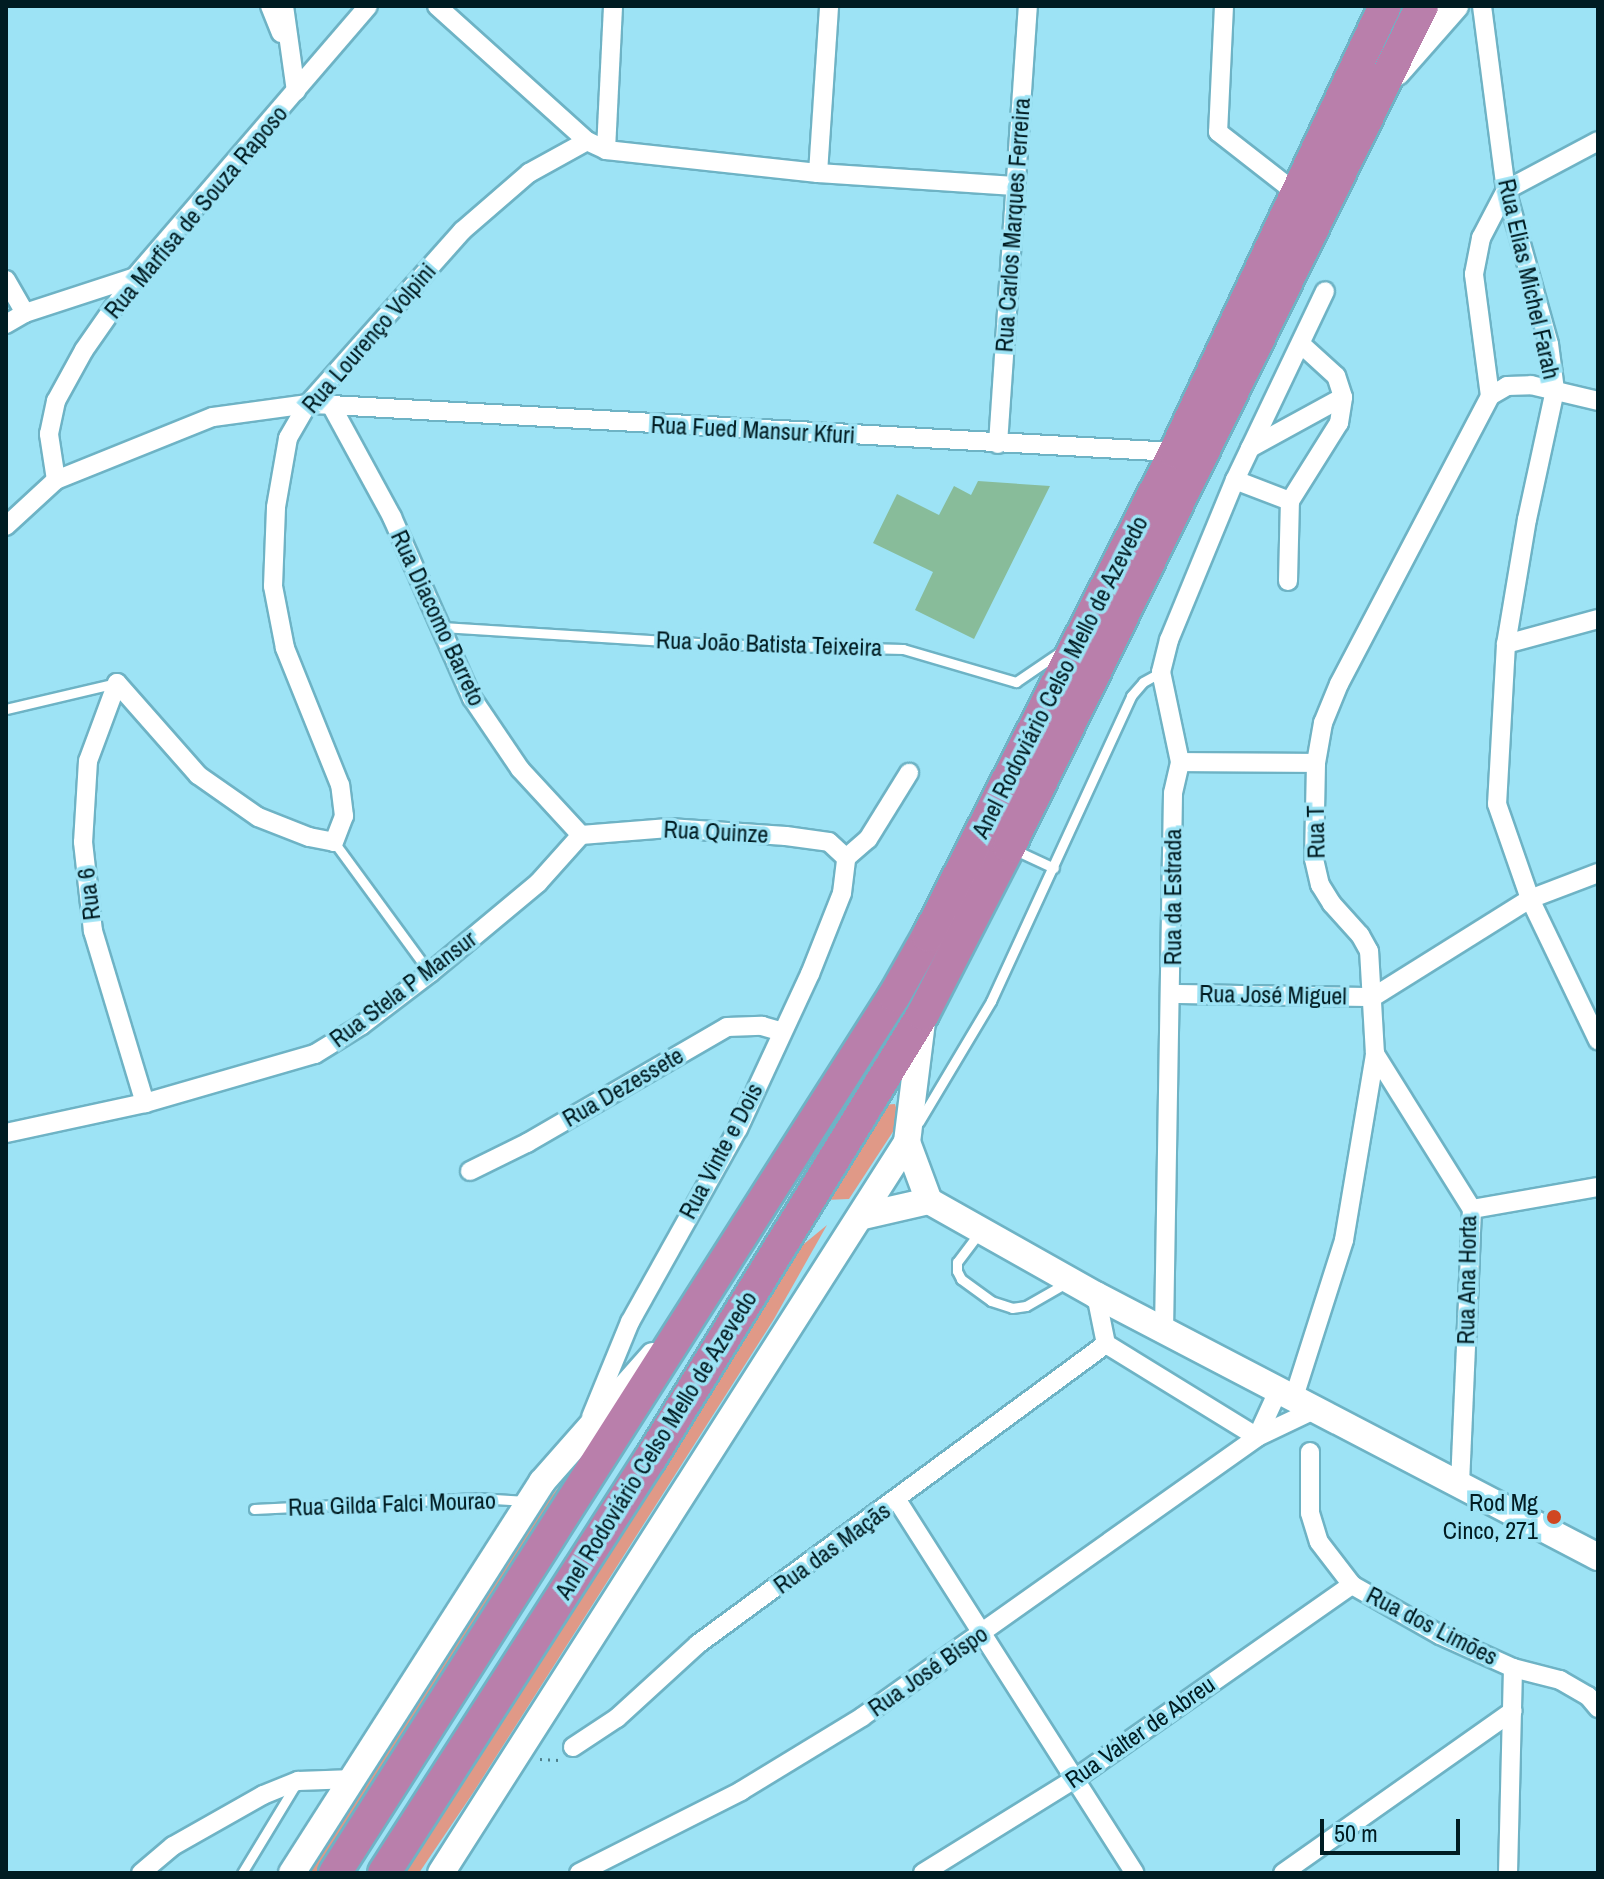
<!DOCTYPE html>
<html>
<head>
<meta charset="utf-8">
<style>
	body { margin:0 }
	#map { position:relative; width:1604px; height:1879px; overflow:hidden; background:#9de3f5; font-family:"Archivo Narrow",sans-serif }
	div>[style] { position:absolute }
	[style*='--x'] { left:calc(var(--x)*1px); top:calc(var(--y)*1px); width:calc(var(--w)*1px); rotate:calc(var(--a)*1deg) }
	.green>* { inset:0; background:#e09987 }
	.building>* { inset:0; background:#88bc9a }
	.path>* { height:3px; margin-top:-1.5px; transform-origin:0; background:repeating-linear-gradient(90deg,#4e7f8b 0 2px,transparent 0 8px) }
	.roads { filter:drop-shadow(2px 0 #6eb3c5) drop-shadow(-2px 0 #6eb3c5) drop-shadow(0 2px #6eb3c5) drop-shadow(0 -2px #6eb3c5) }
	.lane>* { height:9px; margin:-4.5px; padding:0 4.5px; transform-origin:4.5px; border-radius:4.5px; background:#fff }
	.street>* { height:18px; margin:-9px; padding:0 9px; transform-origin:9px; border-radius:9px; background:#fff }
	.secondary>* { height:26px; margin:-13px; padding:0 13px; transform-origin:13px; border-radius:13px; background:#fff }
	.highway>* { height:32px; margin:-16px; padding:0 16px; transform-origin:16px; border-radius:16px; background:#b97fab }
	.dots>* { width:22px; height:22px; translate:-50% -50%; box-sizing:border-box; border:4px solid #9de3f5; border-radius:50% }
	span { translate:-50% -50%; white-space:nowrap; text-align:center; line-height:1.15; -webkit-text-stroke:7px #9de3f5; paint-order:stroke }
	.street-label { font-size:24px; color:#001c22 }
	.poi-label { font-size:24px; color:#001c22 }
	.right { translate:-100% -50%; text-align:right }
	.frame { position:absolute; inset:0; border:8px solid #001c22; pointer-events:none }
	.scale { position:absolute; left:1320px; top:1819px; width:140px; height:36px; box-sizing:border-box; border:4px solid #001c22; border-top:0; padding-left:10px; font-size:24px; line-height:28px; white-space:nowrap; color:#001c22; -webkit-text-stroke:6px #9de3f5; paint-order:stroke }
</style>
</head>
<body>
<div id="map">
	<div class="green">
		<div style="clip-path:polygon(895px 1104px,900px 1121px,849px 1199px,825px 1200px,881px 1105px)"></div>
		<div style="clip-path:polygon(827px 1225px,774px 1319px,473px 1793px,419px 1873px,396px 1873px,788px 1257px)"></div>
		<div style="clip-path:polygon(574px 1468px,316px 1873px,300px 1873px,541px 1509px)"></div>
	</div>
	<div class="building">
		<div style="clip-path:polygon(978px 481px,1050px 486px,974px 639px,915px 610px,933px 572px,873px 543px,897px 494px,939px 515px,954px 486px,971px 495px)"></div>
	</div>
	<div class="path">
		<div style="--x:540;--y:1759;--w:19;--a:3"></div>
	</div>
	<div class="roads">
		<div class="lane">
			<div style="--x:442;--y:627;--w:268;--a:3.6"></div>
			<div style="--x:709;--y:644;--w:194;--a:1.5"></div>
			<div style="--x:903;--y:649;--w:118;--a:16.3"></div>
			<div style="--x:1016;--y:682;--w:53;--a:-34.3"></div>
			<div style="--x:6;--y:709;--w:113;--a:-13.3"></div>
			<div style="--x:334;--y:842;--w:162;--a:53.8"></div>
			<div style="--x:1013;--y:849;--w:45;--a:24.9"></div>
			<div style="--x:919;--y:1122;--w:141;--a:-59.2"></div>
			<div style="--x:991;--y:1001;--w:336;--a:-65.3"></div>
			<div style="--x:1131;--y:696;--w:18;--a:-49"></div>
			<div style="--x:1143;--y:682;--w:21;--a:-29"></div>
			<div style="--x:979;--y:1233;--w:36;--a:127"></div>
			<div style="--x:957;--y:1262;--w:9;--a:90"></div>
			<div style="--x:957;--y:1271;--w:9;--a:63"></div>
			<div style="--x:961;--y:1279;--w:37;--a:36"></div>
			<div style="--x:991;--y:1301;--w:22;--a:18"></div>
			<div style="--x:1012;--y:1308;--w:14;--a:-8"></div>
			<div style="--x:1026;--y:1306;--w:46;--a:-29.9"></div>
			<div style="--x:254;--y:1509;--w:224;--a:-2.8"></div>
			<div style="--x:478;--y:1498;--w:48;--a:3.6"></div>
			<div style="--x:242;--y:1873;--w:104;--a:-58.8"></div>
		</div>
		<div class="street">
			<div style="--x:270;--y:6;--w:29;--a:68"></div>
			<div style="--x:284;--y:6;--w:86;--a:82"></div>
			<div style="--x:437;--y:6;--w:202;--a:42"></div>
			<div style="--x:587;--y:141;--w:21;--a:25"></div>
			<div style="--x:606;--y:150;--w:213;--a:6.2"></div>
			<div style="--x:818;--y:173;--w:197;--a:3.8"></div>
			<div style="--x:1224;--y:6;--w:126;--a:92.7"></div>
			<div style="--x:1218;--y:132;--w:99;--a:38"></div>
			<div style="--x:1482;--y:6;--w:186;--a:82.6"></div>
			<div style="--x:1506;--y:190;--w:160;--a:74.4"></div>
			<div style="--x:1549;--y:344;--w:46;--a:82.6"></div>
			<div style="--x:1555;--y:390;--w:132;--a:102.2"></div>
			<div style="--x:1527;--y:519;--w:127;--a:99.5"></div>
			<div style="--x:1506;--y:644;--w:160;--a:93.2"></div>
			<div style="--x:1497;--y:804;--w:101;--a:70.8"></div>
			<div style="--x:1530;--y:899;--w:157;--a:64.3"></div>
			<div style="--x:606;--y:150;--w:144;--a:-87.2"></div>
			<div style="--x:818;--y:173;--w:167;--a:-86.2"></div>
			<div style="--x:6;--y:280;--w:38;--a:60"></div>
			<div style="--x:6;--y:324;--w:22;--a:-30"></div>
			<div style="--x:25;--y:313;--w:116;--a:-18.1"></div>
			<div style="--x:1490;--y:396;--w:123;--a:-97.5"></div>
			<div style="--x:1474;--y:274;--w:37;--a:-79"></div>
			<div style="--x:1481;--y:238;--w:54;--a:-62.5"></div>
			<div style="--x:1506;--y:190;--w:104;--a:-28"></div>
			<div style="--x:331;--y:405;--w:845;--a:3.19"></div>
			<div style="--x:998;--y:444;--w:439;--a:-86.1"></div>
			<div style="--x:1250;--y:448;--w:106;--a:-28.7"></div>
			<div style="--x:56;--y:480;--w:47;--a:-98.7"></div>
			<div style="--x:49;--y:434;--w:34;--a:-78"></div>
			<div style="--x:56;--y:401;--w:58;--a:-61.2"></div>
			<div style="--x:84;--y:350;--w:89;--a:-55.1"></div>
			<div style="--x:135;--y:277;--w:357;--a:-49.3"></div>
			<div style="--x:1235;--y:480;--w:59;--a:20.9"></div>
			<div style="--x:1290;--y:501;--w:92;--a:-57.9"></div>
			<div style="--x:1339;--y:423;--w:26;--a:-81"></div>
			<div style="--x:1343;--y:397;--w:22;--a:-108"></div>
			<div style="--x:1336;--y:376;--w:47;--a:-137.6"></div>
			<div style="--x:6;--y:526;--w:68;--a:-42.6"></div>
			<div style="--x:56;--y:480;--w:169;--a:-21.9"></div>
			<div style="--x:213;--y:417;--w:96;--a:-7.8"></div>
			<div style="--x:308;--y:404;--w:23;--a:2"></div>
			<div style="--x:331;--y:405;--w:128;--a:61.4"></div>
			<div style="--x:392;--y:517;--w:198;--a:66.2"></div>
			<div style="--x:472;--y:698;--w:86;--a:55.9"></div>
			<div style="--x:520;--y:769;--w:90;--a:47.3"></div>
			<div style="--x:1288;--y:581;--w:80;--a:-88.6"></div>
			<div style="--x:1506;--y:644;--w:95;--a:-15.2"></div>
			<div style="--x:117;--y:683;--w:123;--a:48.6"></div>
			<div style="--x:198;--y:775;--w:73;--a:35"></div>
			<div style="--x:258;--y:817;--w:55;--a:21.4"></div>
			<div style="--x:309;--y:837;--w:25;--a:11"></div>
			<div style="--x:334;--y:842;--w:28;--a:-69"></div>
			<div style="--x:344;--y:816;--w:31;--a:-97"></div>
			<div style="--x:340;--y:785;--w:148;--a:-111.9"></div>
			<div style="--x:285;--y:648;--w:63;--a:-101"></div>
			<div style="--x:273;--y:586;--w:79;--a:-87.8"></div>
			<div style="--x:276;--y:507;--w:70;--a:-80.1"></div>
			<div style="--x:288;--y:438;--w:39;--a:-60"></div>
			<div style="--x:308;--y:404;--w:232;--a:-48.3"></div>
			<div style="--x:462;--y:231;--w:89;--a:-40.9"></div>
			<div style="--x:529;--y:173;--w:66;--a:-28.9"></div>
			<div style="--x:117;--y:683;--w:83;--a:110.4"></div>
			<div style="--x:88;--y:761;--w:81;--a:93.5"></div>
			<div style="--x:83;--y:842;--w:90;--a:83.6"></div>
			<div style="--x:93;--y:931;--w:180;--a:73.2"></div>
			<div style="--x:1180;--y:762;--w:136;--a:0.4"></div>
			<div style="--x:581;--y:835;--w:88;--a:-4.5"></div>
			<div style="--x:669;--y:828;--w:117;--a:3.9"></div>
			<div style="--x:786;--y:836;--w:43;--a:7.9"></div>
			<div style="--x:829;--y:842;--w:23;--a:43"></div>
			<div style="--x:846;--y:858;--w:29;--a:-41"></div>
			<div style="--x:868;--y:839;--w:78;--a:-58.2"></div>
			<div style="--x:1172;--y:994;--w:201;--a:0.9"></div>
			<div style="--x:1373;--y:997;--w:185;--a:-32"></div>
			<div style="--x:1530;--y:899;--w:73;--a:-20.9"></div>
			<div style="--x:1375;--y:1054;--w:183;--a:58"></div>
			<div style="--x:1472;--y:1209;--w:277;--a:92.5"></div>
			<div style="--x:6;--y:1133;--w:142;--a:-12.2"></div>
			<div style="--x:145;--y:1103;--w:177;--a:-16.1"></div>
			<div style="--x:315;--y:1054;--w:55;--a:-31.7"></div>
			<div style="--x:362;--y:1025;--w:86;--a:-37.4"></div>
			<div style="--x:430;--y:973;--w:141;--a:-39.8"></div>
			<div style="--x:538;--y:883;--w:64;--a:-48.1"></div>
			<div style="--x:470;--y:1171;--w:64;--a:-26.2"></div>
			<div style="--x:527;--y:1143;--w:231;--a:-30.1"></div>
			<div style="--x:727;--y:1027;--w:35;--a:-2"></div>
			<div style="--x:762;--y:1026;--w:19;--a:16"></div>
			<div style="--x:1472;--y:1209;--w:128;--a:-9.9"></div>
			<div style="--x:1164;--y:1331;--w:538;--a:-89.04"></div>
			<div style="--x:1173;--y:793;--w:32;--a:-77"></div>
			<div style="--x:1180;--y:762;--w:92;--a:-101.9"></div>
			<div style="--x:1161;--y:672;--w:33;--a:-76"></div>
			<div style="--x:1169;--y:640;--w:173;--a:-67.6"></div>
			<div style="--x:1235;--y:480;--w:209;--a:-64.5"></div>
			<div style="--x:1106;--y:1344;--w:177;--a:31.6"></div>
			<div style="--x:1294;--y:1397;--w:165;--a:-72.3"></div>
			<div style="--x:1344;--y:1240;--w:189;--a:-80.5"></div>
			<div style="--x:1375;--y:1054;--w:103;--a:-93.3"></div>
			<div style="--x:1369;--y:951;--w:18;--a:-119"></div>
			<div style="--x:1360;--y:935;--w:42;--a:-132.1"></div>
			<div style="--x:1332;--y:904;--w:22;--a:-122"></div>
			<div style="--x:1320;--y:885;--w:27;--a:-103"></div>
			<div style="--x:1314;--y:859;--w:96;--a:-88.8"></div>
			<div style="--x:1316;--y:763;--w:41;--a:-80.1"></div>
			<div style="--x:1323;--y:723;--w:42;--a:-67.7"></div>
			<div style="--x:1339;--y:684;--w:325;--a:-62.3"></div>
			<div style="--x:1490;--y:396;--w:20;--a:-30"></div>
			<div style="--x:1507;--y:386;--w:24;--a:-2"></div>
			<div style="--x:1531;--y:385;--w:69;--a:13.4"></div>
			<div style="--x:591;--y:1417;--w:103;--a:-67.7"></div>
			<div style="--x:630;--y:1322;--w:221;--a:-60.8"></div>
			<div style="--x:738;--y:1129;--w:171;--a:-65.1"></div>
			<div style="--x:810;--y:974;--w:87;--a:-68.4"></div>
			<div style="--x:842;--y:893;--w:35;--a:-83"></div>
			<div style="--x:1257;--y:1437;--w:53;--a:-65.4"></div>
			<div style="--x:1310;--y:1452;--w:61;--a:90"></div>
			<div style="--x:1310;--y:1513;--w:30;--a:73"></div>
			<div style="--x:1319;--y:1542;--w:54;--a:52.5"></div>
			<div style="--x:1352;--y:1585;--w:101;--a:29.6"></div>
			<div style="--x:1440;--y:1635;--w:80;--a:24.3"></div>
			<div style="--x:1513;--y:1668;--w:49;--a:14.3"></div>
			<div style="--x:1560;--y:1680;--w:32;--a:30"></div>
			<div style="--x:1588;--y:1696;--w:16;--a:50"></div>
			<div style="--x:897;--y:1500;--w:442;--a:57.5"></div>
			<div style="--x:573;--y:1747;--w:53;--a:-33.4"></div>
			<div style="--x:617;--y:1718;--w:110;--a:-42.4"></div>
			<div style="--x:698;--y:1644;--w:506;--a:-36.33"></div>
			<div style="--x:1106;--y:1344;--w:50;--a:-101.5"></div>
			<div style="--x:141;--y:1873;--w:42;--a:-40.2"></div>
			<div style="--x:173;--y:1846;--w:103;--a:-29.5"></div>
			<div style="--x:263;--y:1795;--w:38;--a:-22"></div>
			<div style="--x:298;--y:1781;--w:56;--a:-2"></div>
			<div style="--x:579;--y:1873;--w:182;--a:-26.8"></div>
			<div style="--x:741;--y:1791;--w:142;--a:-31.4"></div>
			<div style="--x:862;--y:1717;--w:484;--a:-35.3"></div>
			<div style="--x:1257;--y:1437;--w:65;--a:-25.4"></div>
			<div style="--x:923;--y:1873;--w:180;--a:-31.8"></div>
			<div style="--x:1076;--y:1778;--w:337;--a:-35"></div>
			<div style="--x:1283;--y:1873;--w:281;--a:-35.2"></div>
			<div style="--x:1508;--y:1873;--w:205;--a:-88.6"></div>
		</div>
		<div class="secondary">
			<div style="--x:1397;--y:72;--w:88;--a:-48.7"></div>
			<div style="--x:907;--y:1142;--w:63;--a:69.6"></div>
			<div style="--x:929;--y:1201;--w:192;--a:29.4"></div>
			<div style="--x:1096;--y:1295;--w:566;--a:27.56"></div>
			<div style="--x:863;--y:1216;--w:68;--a:-12.8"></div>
			<div style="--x:292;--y:1873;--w:464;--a:-57.4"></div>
			<div style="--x:542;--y:1482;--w:168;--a:-48.6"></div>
			<div style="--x:441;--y:1873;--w:867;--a:-57.48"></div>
			<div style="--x:907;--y:1142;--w:122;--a:-82.9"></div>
		</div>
		<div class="highway">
			<div style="--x:335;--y:1873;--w:1040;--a:-57.49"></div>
			<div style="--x:894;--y:996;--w:69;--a:-60.5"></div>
			<div style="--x:928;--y:936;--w:543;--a:-62.96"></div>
			<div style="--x:1175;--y:452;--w:493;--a:-64.8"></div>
			<div style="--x:384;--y:1873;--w:492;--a:-57.3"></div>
			<div style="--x:650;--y:1459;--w:522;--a:-58.47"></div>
			<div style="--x:923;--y:1014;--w:188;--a:-62.8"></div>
			<div style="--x:1009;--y:847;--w:937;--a:-63.85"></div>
		</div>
	</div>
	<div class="dots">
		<div style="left:1554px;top:1517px;background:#d04721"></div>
	</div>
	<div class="street-label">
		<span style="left:196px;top:212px;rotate:-50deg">Rua Marfisa de Souza Raposo</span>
		<span style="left:1013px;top:225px;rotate:-86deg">Rua Carlos Marques Ferreira</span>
		<span style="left:1529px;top:279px;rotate:77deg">Rua Elias Michel Farah</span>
		<span style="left:369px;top:338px;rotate:-49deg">Rua Lourenço Volpini</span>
		<span style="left:753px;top:430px;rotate:3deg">Rua Fued Mansur Kfuri</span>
		<span style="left:438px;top:618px;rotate:65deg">Rua Diacomo Barreto</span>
		<span style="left:769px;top:644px;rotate:2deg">Rua João Batista Teixeira</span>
		<span style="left:1060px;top:677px;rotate:-63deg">Anel Rodoviário Celso Mello de Azevedo</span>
		<span style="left:716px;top:832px;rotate:3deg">Rua Quinze</span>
		<span style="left:1316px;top:832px;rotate:-91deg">Rua T</span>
		<span style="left:89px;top:894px;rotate:-97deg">Rua 6</span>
		<span style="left:1173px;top:897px;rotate:-90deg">Rua da Estrada</span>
		<span style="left:403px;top:989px;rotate:-37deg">Rua Stela P Mansur</span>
		<span style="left:1273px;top:995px;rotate:1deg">Rua José Miguel</span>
		<span style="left:623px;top:1087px;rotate:-30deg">Rua Dezessete</span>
		<span style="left:721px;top:1151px;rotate:-62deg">Rua Vinte e Dois</span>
		<span style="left:1467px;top:1280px;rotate:-89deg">Rua Ana Horta</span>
		<span style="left:656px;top:1445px;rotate:-58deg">Anel Rodoviário Celso Mello de Azevedo</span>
		<span style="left:392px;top:1504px;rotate:-2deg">Rua Gilda Falci Mourao</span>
		<span style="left:832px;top:1548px;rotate:-36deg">Rua das Maçãs</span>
		<span style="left:1432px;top:1626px;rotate:27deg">Rua dos Limões</span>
		<span style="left:928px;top:1671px;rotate:-35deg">Rua José Bispo</span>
		<span style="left:1140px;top:1732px;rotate:-35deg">Rua Valter de Abreu</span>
	</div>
	<div class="poi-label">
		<span class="right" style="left:1538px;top:1517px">Rod Mg<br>Cinco, 271</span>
	</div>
	<div class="frame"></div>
	<div class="scale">50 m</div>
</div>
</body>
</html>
